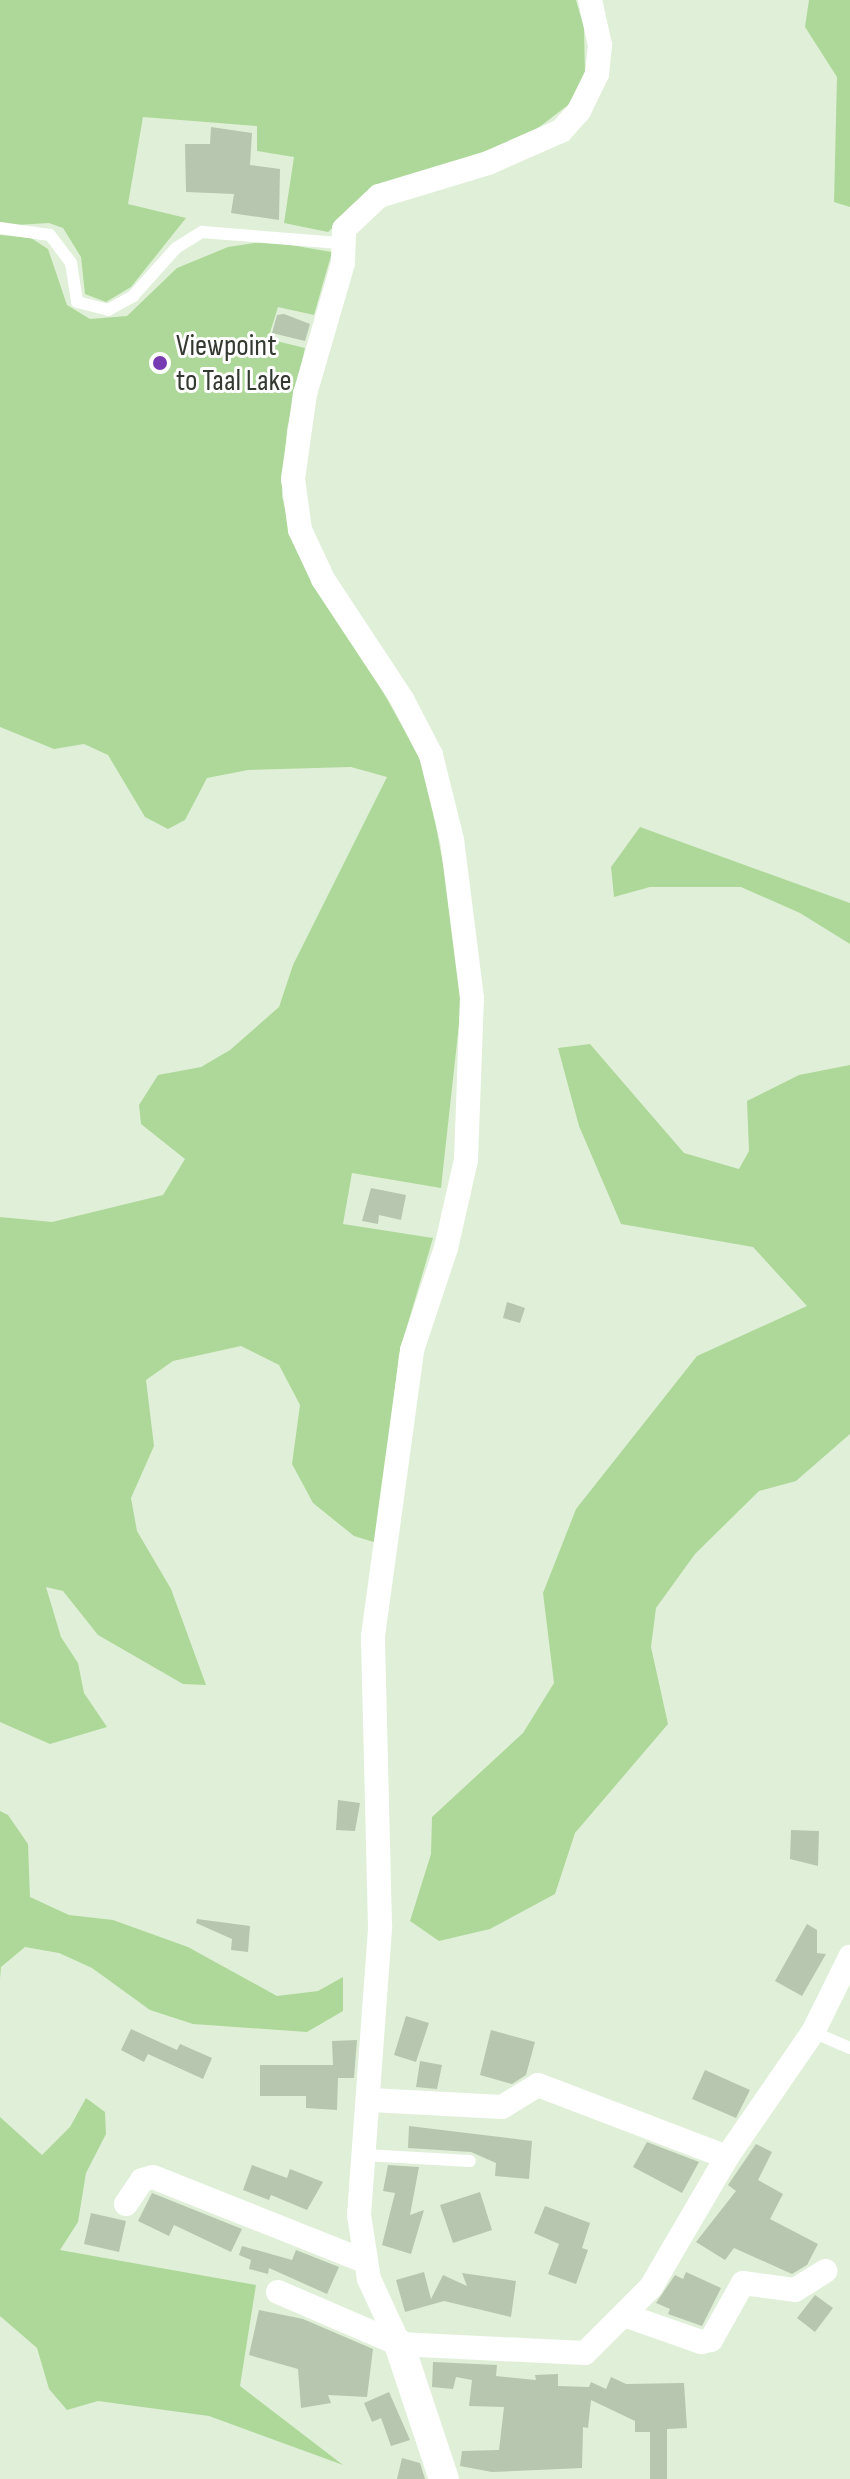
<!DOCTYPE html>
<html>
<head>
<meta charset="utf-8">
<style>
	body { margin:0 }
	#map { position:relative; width:850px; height:2479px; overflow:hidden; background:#e0f0d8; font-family:"Sofia Sans Condensed",sans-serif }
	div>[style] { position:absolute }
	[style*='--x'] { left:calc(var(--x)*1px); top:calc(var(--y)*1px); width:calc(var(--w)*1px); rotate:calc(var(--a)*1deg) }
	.green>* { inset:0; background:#aed899 }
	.building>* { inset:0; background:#b6c6af }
	.service>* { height:12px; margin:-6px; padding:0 6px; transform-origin:6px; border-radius:6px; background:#fff }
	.minor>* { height:24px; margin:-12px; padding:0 12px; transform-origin:12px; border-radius:12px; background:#fff }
	.tertiary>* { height:30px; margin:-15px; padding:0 15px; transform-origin:15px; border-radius:15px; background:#fff }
	.dots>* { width:22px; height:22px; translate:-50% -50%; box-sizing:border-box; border:4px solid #fff; border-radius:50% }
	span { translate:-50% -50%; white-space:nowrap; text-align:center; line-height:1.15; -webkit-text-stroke:6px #fff; paint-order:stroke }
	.poi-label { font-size:30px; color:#343a31 }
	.left { translate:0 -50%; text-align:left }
</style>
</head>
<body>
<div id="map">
	<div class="green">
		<div style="clip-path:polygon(0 0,576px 0,584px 28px,585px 75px,568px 105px,520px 142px,377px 186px,328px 232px,284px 223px,294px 157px,257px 151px,257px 126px,143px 117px,128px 204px,186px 218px,131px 287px,106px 302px,85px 294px,81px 257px,63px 228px,49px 223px,0 226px)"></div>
		<div style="clip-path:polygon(809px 0,850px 0,850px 207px,834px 202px,837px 77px,805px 27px)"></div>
		<div style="clip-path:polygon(0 235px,31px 238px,48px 249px,67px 305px,90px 319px,127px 316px,177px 268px,228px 247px,267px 241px,332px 252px,314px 315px,278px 307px,268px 339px,305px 348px,287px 429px,282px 496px,287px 517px,425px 768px,453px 917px,461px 1006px,441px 1188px,352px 1173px,343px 1224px,433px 1238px,399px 1354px,377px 1543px,354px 1536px,313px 1503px,292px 1464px,300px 1405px,279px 1365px,241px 1346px,173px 1361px,146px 1380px,154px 1446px,131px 1498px,137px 1531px,171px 1589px,206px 1685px,183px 1684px,98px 1635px,63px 1591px,46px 1587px,61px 1637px,78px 1663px,84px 1693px,107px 1727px,50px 1744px,0 1722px,0 1217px,52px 1222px,163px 1195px,185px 1159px,141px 1124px,139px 1105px,158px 1075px,201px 1067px,230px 1050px,279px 1007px,293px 965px,387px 777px,351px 767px,248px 770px,207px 778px,185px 820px,168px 829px,145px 817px,108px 755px,84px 744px,54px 749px,0 727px)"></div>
		<div style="clip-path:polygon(640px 827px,850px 903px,850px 944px,800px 913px,741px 887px,650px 887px,614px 897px,611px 867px)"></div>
		<div style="clip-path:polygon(590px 1044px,684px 1153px,739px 1169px,749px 1151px,747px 1101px,799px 1075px,850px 1065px,850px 1434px,796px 1481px,759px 1491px,695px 1554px,656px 1608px,651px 1647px,668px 1724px,575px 1833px,555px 1894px,490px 1929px,439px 1941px,410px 1921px,431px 1854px,432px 1817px,523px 1733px,554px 1683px,543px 1593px,576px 1509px,697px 1356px,807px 1306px,753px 1247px,621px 1224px,579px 1126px,558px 1048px)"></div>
		<div style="clip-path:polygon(0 1811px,8px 1815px,28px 1844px,30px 1897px,69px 1915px,113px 1920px,188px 1947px,277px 1996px,318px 1991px,343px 1977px,343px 2011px,307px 2032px,193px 2024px,150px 2010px,92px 1968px,59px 1953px,25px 1947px,1px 1967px,0 1979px)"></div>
		<div style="clip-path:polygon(86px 2098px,105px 2112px,106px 2134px,86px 2173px,78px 2222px,60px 2250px,256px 2285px,240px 2386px,343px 2465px,209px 2416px,98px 2401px,67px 2410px,49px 2389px,37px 2348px,0 2316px,0 2117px,42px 2155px,70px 2127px)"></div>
	</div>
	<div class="building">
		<div style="clip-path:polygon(211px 127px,252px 133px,250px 165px,280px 169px,279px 220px,231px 213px,234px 194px,186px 192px,185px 144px,210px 144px)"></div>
		<div style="clip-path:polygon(284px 314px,310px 324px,305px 341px,272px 333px,277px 315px)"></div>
		<div style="clip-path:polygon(371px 1188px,406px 1195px,401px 1220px,379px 1215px,378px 1224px,362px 1221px)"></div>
		<div style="clip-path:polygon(507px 1302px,525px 1308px,520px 1323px,503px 1318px)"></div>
		<div style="clip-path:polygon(338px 1800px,360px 1803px,355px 1831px,336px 1830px)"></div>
		<div style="clip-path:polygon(791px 1830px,819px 1831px,818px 1866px,790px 1859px)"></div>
		<div style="clip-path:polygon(197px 1919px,250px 1926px,248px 1952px,231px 1950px,232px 1939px,196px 1923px)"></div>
		<div style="clip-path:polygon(807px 1924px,817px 1930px,817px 1953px,826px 1954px,802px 1996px,775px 1981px)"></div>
		<div style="clip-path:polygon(406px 2016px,429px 2023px,416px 2062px,394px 2055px)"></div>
		<div style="clip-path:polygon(131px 2029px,177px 2050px,180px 2044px,212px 2058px,203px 2079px,148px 2054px,144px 2062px,121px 2050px)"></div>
		<div style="clip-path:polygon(491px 2030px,535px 2042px,526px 2075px,512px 2084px,480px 2075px)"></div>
		<div style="clip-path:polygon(357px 2040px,354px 2078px,338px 2078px,337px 2110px,306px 2108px,306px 2096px,260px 2096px,260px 2065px,333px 2065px,332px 2041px)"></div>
		<div style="clip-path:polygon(420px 2061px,442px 2065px,437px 2089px,416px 2087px)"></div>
		<div style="clip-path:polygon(705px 2070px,750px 2090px,736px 2118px,692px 2099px)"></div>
		<div style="clip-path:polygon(409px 2126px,532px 2141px,529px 2179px,495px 2176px,496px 2163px,471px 2152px,408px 2148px)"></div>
		<div style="clip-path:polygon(647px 2142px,699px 2162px,682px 2193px,633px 2167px)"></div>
		<div style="clip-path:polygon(756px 2144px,772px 2152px,758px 2180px,783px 2194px,770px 2219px,818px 2244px,807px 2265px,792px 2274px,734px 2248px,725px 2260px,696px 2242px,736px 2191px,728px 2185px)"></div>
		<div style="clip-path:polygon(252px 2165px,287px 2178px,290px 2169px,323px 2182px,307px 2210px,271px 2195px,269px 2200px,243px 2190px)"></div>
		<div style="clip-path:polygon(388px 2165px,419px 2167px,410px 2215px,424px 2210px,411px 2254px,382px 2245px,395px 2193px,383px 2191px)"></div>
		<div style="clip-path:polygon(480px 2192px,492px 2230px,453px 2243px,440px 2205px)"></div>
		<div style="clip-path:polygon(152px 2193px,242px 2229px,231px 2252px,174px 2225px,169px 2236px,138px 2221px)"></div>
		<div style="clip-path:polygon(545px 2206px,590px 2223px,582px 2248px,588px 2250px,576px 2284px,548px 2274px,559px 2244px,534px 2233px)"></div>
		<div style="clip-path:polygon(91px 2213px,126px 2221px,119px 2252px,84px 2244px)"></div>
		<div style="clip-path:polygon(242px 2246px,292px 2260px,296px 2250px,339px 2267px,327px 2294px,269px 2268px,268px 2274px,249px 2269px,251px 2260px,239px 2255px)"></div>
		<div style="clip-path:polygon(424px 2272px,431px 2299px,443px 2275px,467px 2286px,462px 2273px,516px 2281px,511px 2317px,444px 2301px,405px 2312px,396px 2280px)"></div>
		<div style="clip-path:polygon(686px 2272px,721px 2288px,702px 2326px,668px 2314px,670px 2309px,656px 2303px,675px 2275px,683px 2279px)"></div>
		<div style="clip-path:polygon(815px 2295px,833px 2308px,815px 2332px,797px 2318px)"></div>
		<div style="clip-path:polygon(259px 2310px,303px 2319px,373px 2349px,367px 2397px,328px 2395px,331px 2403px,301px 2408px,298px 2369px,249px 2355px)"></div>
		<div style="clip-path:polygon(433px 2362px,497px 2365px,496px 2376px,536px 2380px,535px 2375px,558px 2374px,558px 2386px,589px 2387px,591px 2382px,606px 2389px,611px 2377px,626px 2384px,684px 2383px,687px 2428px,667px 2429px,667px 2479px,650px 2479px,650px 2432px,635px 2432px,635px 2421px,591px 2400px,588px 2428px,583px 2427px,582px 2468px,492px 2472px,460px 2466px,462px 2451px,499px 2450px,504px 2407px,469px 2406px,472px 2380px,456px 2377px,453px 2389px,432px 2387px)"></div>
		<div style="clip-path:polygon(389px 2392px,410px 2440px,391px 2446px,381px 2418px,372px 2422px,364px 2403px)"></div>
		<div style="clip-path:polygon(402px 2458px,420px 2463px,425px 2479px,397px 2479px)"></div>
	</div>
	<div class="service">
		<div style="--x:0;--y:228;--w:50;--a:8"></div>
		<div style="--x:50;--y:235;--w:35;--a:53"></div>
		<div style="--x:71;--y:263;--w:39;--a:81"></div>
		<div style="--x:77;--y:302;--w:32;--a:14"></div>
		<div style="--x:108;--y:310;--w:29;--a:-29"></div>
		<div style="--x:133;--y:296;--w:64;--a:-48.1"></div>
		<div style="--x:176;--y:248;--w:31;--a:-32"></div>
		<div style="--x:202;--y:232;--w:138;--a:4.6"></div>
		<div style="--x:813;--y:2032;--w:40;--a:23.4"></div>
		<div style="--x:364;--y:2155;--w:106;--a:3.2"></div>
	</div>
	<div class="minor">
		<div style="--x:371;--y:2100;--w:131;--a:3.1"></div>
		<div style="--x:502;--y:2107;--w:42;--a:-31.4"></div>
		<div style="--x:538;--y:2085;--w:202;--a:20.9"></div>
		<div style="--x:126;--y:2204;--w:29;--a:-56"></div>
		<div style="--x:142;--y:2180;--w:11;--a:-15"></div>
		<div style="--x:153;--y:2177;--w:227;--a:21.7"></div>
		<div style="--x:278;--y:2292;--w:132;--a:23.3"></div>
		<div style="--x:399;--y:2344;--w:186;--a:2.8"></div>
		<div style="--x:585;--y:2353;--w:93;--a:-45"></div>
		<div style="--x:651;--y:2287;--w:151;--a:-59.7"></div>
		<div style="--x:727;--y:2157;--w:152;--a:-55.5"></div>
		<div style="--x:813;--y:2032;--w:84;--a:-63.7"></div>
		<div style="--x:624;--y:2315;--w:82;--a:19.3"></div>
		<div style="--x:701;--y:2342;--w:10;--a:-11"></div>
		<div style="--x:711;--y:2340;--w:65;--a:-60.7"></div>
		<div style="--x:743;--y:2283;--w:52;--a:7.7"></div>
		<div style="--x:795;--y:2290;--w:36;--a:-32"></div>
		<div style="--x:399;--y:2344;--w:72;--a:-114.8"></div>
		<div style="--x:369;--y:2279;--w:65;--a:-98.9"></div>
		<div style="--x:359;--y:2215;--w:290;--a:-85.8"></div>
		<div style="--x:380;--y:1926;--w:290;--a:-91.4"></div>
		<div style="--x:373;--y:1636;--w:289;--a:-82.2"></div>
		<div style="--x:412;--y:1350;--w:108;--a:-71.6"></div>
		<div style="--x:446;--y:1248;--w:90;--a:-77.2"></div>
		<div style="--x:466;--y:1160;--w:162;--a:-87.9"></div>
		<div style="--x:472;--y:998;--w:159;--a:-97.2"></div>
		<div style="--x:452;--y:840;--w:88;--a:-103.9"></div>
		<div style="--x:431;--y:755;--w:63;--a:-117.4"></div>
		<div style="--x:402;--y:699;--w:144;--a:-123.4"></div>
		<div style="--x:323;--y:579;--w:54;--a:-115.1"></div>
		<div style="--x:300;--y:530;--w:51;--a:-97.8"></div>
		<div style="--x:293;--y:479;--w:86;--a:-82"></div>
		<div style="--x:305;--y:394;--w:136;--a:-73.8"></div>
		<div style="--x:343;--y:263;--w:34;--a:-88"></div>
		<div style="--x:344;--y:229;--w:48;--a:-43.3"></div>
		<div style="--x:379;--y:196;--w:114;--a:-16.8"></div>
		<div style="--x:488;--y:163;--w:80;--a:-23.7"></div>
		<div style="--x:561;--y:131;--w:27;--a:-48"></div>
		<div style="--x:579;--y:111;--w:41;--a:-64.1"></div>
		<div style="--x:597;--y:74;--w:29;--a:-84"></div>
		<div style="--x:600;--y:45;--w:46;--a:-102.5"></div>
	</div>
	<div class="tertiary">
		<div style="--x:399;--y:2344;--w:142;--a:71.6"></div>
	</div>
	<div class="dots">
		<div style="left:160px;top:363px;background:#773bb1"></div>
	</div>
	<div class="poi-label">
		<span class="left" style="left:176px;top:363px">Viewpoint<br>to Taal Lake</span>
	</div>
</div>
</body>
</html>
